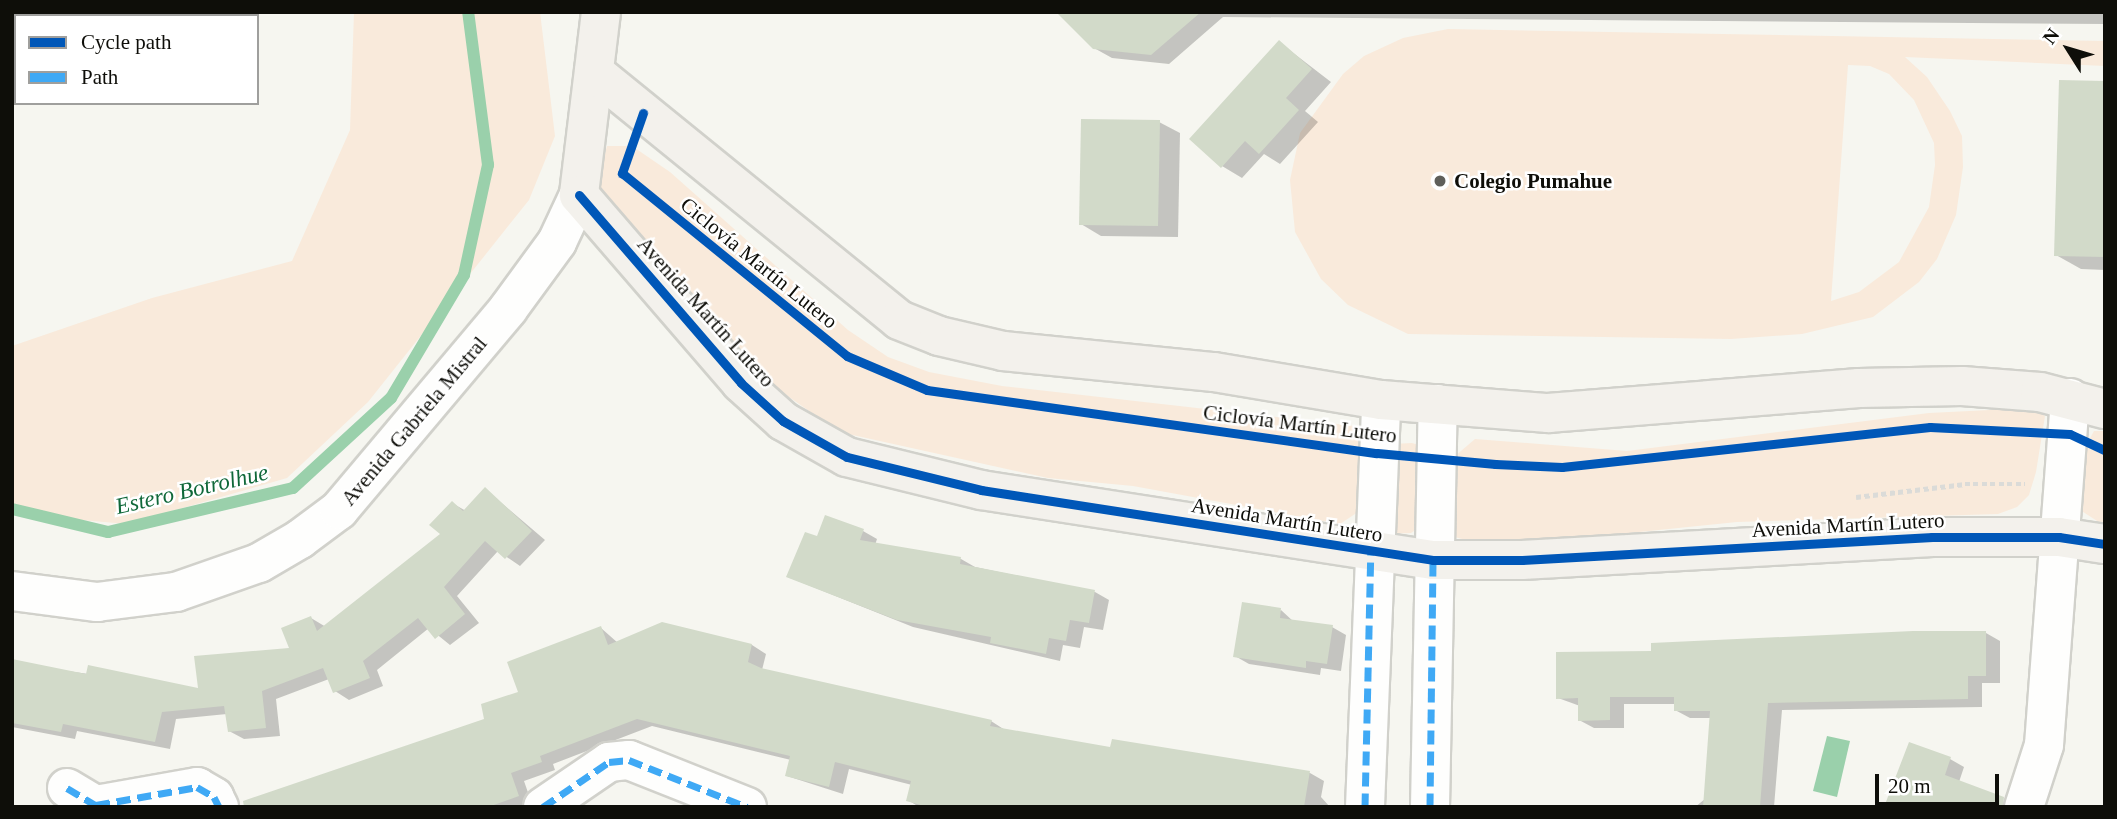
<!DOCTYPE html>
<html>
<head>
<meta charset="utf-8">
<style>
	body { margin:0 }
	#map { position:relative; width:2117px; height:819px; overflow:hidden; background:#f6f6f0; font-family:"Times New Roman",serif }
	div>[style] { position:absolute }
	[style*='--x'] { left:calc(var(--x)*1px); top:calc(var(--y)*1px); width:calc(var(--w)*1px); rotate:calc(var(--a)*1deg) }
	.green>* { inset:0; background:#f9eadb }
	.water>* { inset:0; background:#9ad0ab }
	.shadow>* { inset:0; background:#0003 }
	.stream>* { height:12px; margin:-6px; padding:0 6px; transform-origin:6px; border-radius:6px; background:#9ad0ab }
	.building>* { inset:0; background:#d2dac9 }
	.path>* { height:4.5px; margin-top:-2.25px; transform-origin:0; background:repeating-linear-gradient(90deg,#dbdbd8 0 5px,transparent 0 8.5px) }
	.roads { filter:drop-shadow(2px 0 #d1d1cb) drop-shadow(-2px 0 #d1d1cb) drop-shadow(0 2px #d1d1cb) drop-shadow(0 -2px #d1d1cb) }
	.street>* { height:38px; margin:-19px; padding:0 19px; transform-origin:19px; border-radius:19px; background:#fefefd }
	.secondary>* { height:38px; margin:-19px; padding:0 19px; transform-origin:19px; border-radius:19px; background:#f3f1ec }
	.quiet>* { height:7px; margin-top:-3.5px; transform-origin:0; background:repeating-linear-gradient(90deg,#3fa9f5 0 14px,transparent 0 21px) }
	.cycleway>* { height:9px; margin:-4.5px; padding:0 4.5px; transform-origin:4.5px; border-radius:4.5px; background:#0057b8 }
	.dots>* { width:19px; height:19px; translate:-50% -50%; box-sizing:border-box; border:4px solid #fff; border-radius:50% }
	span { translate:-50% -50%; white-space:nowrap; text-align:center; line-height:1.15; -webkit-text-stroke:5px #fff; paint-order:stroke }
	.poi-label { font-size:21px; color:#0e0e09; font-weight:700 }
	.left { translate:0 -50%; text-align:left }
	.street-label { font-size:21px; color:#0e0e09 }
	.water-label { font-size:23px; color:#0f6839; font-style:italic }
	.frame { position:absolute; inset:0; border:14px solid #0e0e09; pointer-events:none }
	.legend { position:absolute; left:14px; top:14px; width:245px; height:91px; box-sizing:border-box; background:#fff; border:2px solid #9f9f9d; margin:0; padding:9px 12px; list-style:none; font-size:21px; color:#0e0e09 }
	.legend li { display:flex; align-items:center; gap:14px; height:35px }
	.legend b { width:35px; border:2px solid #9f9f9d }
	.north { position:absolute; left:2033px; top:14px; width:70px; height:70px; -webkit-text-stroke:5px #fff; paint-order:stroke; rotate:307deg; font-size:19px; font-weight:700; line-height:28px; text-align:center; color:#0e0e09 }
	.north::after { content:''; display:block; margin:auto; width:24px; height:32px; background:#0e0e09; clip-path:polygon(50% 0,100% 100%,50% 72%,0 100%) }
	.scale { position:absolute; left:1875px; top:774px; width:124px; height:32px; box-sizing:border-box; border:4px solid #0e0e09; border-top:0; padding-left:9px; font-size:21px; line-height:24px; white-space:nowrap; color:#0e0e09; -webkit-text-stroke:5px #fff; paint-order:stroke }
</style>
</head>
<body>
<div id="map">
	<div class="green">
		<div style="clip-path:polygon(354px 12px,540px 12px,555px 136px,529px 200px,368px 402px,287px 478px,127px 524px,12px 514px,12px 346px,152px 298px,292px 261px,350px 130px)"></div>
		<div style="clip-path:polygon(evenodd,1448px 29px,2105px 41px,2105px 66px,1905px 57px,1927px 77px,1950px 111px,1962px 136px,1963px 167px,1956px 215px,1937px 259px,1919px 282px,1873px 317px,1802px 334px,1731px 339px,1408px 334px,1348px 305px,1321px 279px,1295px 232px,1290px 180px,1300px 133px,1343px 74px,1364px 56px,1403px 38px,1448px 29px,1848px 65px,1870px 66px,1889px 74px,1914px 100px,1934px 143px,1935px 165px,1929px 207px,1899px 262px,1859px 292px,1831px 301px,1848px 65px)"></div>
		<div style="clip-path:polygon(607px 146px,632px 146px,670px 172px,848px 330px,888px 357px,929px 372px,1002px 386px,1355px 426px,1365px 433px,1364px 508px,1340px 524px,1133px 486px,1048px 478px,839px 432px,762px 378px,613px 212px,597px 184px)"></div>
		<div style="clip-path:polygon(2030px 408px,2045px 416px,2036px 472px,2029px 495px,2017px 507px,1998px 514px,1737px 522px,1492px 547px,1451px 536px,1454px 457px,1475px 439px,1627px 451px,1929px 413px)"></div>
		<div style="clip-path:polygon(2094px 431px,2105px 431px,2105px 526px,2080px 510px,2084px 449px)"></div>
		<div style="clip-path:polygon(1412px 443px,1422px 446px,1420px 527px,1411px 533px,1385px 534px,1392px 444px)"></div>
	</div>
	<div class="water">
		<div style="clip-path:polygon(1827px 736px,1850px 741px,1837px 797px,1813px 791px)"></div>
	</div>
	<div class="shadow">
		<div style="clip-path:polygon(1059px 12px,2105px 12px,2105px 24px,1223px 17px,1169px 64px,1112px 58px,1094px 48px)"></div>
		<div style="clip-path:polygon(1279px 42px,1331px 82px,1305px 111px,1318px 122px,1280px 164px,1264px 154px,1242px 178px,1222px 166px)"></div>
		<div style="clip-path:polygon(2105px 82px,2105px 270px,2081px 269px,2056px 255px)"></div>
		<div style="clip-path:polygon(1159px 122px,1180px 133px,1178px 237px,1101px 236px,1081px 224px)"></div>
		<div style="clip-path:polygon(485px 489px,545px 540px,520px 566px,498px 551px,457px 596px,479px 623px,450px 645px,429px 628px,377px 670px,383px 686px,349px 700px,335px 691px,329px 679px,276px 699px,280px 736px,244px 739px,229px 731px,227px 714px,176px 719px,170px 749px,77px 731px,75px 739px,12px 727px,12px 663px,200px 690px,291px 650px,311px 618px,326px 627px,442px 534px,452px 503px,466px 511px)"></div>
		<div style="clip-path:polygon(863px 531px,877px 539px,875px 545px,961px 559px,975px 567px,1095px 592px,1109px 600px,1103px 630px,1084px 627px,1080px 648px,1063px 645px,1060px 661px,913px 627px,788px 577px,819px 538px)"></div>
		<div style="clip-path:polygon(1281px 610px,1294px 622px,1332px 627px,1346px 635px,1341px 671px,1321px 668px,1320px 675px,1249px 664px,1235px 656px)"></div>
		<div style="clip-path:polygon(662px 624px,752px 645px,766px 654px,762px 670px,991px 721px,1005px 730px,1112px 749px,1113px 741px,1310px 773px,1324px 781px,1321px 797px,1330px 807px,919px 807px,908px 800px,912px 785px,849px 769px,843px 794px,787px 776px,791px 760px,652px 726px,553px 764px,555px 770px,524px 781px,532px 804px,525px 807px,297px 807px,486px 720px,601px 628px,618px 643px)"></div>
		<div style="clip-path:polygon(1986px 633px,2000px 641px,2000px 683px,1982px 683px,1982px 707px,1782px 710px,1774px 807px,1695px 807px,1705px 799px,1711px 718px,1690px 718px,1675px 710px,1675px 704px,1624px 704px,1624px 728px,1594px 728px,1579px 720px,1580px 706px,1558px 698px,1653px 653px)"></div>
		<div style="clip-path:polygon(1950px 759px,1964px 767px,1959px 782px,1885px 807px)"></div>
	</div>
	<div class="stream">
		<div style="--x:12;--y:509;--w:99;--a:13.5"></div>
		<div style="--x:108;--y:532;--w:190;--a:-13.4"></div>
		<div style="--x:293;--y:488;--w:133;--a:-42.6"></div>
		<div style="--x:391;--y:398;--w:143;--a:-59.3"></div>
		<div style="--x:464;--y:275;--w:113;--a:-77.7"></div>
		<div style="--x:488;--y:165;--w:154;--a:-97.4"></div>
	</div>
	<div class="building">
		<div style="clip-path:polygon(1056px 12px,1201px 12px,1151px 55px,1093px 49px)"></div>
		<div style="clip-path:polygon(1279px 40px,1312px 69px,1286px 98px,1299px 110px,1259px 154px,1245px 141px,1221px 168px,1189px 139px)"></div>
		<div style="clip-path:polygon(2059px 80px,2105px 81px,2105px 257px,2054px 256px)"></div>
		<div style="clip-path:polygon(1081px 119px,1160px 120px,1158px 226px,1079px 225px)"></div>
		<div style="clip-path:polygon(485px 487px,532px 531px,505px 559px,485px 541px,444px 587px,465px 614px,435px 639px,418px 618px,363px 661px,370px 678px,333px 693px,323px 668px,262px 691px,266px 728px,228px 732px,224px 706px,162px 712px,155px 742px,63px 724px,61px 732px,12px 723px,12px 659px,86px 674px,88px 665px,198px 688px,194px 656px,289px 648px,281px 628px,311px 616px,317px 631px,440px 534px,429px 525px,452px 501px,463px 511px)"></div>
		<div style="clip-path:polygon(825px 515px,864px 529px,860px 540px,961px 557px,960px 564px,1095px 590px,1089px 623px,1070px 620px,1066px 641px,1049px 638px,1046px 654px,990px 643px,991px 637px,897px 620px,786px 577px,805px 532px,817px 536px)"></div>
		<div style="clip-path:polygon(1242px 602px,1281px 608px,1280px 618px,1333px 625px,1327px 664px,1306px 661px,1306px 668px,1233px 657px)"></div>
		<div style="clip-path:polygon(662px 622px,752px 644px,748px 662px,761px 668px,992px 720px,990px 726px,1110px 747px,1112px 739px,1310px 771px,1304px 807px,928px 807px,906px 801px,911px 781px,835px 762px,829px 787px,785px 776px,790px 756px,637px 719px,540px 756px,542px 762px,511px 773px,519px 796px,488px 807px,244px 807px,243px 801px,484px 719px,481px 704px,518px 692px,507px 662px,601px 626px,608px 645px)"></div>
		<div style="clip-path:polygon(1913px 631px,1986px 631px,1986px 676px,1968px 676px,1968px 699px,1768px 703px,1760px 807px,1703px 807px,1710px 711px,1674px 711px,1674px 697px,1610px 697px,1610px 720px,1578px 721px,1578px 698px,1556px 699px,1556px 652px,1651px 651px,1651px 643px)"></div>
		<div style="clip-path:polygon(1909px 742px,1951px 757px,1945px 775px,2004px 797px,2003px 807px,1884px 807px)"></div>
	</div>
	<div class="path">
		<div style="--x:1856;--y:497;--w:110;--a:-6.8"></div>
		<div style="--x:1965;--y:484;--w:60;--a:0"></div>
	</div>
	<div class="roads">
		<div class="street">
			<div style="--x:12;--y:591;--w:86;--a:7.4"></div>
			<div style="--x:97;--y:602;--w:80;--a:-7.2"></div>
			<div style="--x:176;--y:592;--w:88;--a:-19.3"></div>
			<div style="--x:259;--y:563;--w:48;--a:-30.3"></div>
			<div style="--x:300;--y:539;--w:49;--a:-36.6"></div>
			<div style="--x:339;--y:510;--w:263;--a:-49.9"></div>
			<div style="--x:508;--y:309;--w:83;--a:-53.8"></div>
			<div style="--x:557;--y:242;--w:52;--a:-64.9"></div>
			<div style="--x:67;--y:788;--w:37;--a:31"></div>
			<div style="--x:96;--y:805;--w:103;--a:-10.1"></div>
			<div style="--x:197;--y:787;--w:20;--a:30"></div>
			<div style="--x:214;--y:797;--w:11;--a:63"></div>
			<div style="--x:543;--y:807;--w:80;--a:-34.3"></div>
			<div style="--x:609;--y:762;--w:20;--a:-6"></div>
			<div style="--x:629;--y:760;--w:127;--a:21.7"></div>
			<div style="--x:1365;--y:807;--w:407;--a:-87.7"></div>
			<div style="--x:1430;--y:807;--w:403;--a:-88.9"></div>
			<div style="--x:2024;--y:807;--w:65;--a:-72.1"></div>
			<div style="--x:2044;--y:745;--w:348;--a:-85.7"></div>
		</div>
		<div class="secondary">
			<div style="--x:601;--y:12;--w:184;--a:96.9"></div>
			<div style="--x:579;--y:195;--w:248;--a:49.2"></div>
			<div style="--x:741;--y:383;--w:57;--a:42.1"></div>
			<div style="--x:783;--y:421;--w:73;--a:29.4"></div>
			<div style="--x:847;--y:457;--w:138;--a:13.8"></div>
			<div style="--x:981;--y:490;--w:457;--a:8.8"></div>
			<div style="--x:1433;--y:560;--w:89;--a:0"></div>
			<div style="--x:1522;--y:560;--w:411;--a:-3.2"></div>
			<div style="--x:1932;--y:537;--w:127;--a:0"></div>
			<div style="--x:2059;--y:537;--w:47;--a:8.7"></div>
			<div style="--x:594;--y:72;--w:393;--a:39.1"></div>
			<div style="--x:899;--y:320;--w:43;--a:21.8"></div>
			<div style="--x:939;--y:336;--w:66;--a:13.2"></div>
			<div style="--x:1003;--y:351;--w:212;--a:5.7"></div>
			<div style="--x:1214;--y:372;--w:169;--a:9.5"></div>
			<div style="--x:1381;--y:400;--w:168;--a:4.5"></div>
			<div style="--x:1548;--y:413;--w:312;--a:-4.6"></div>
			<div style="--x:1859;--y:388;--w:103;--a:-1.1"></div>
			<div style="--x:1962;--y:386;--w:78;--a:4.4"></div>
			<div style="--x:2040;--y:392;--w:67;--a:14.7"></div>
		</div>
	</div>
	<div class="quiet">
		<div style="--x:67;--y:788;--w:37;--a:31"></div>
		<div style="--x:96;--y:805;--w:103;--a:-10.1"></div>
		<div style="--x:197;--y:787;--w:20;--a:30"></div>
		<div style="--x:214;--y:797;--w:11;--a:63"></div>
		<div style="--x:543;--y:807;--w:80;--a:-34.3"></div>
		<div style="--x:609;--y:762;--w:20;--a:-6"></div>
		<div style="--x:629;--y:760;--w:127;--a:21.7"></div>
		<div style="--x:1365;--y:807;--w:256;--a:-88.7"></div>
		<div style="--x:1430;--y:807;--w:247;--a:-89.3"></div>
	</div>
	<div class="cycleway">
		<div style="--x:643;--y:113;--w:64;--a:109.3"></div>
		<div style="--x:622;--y:173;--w:290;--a:39.1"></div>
		<div style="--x:847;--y:356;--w:87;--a:23"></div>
		<div style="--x:927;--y:390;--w:454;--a:8"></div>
		<div style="--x:1377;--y:453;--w:119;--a:5.3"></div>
		<div style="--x:1495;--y:464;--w:67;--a:2.6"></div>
		<div style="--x:1562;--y:467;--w:370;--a:-6.2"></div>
		<div style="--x:1930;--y:427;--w:140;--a:2.9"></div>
		<div style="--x:2070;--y:434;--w:38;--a:25"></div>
		<div style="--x:579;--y:195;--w:248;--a:49.2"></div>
		<div style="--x:741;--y:383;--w:57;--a:42.1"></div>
		<div style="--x:783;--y:421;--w:73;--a:29.4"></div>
		<div style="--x:847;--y:457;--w:138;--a:13.8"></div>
		<div style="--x:981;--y:490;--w:457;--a:8.8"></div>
		<div style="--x:1433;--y:560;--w:89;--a:0"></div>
		<div style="--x:1522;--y:560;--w:411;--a:-3.2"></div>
		<div style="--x:1932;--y:537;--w:127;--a:0"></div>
		<div style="--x:2059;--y:537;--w:47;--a:8.7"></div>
	</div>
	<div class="dots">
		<div style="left:1440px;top:181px;background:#5f5f5a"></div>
	</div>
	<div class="poi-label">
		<span class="left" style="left:1454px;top:181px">Colegio Pumahue</span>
	</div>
	<div class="street-label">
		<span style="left:759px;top:263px;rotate:39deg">Ciclovía Martín Lutero</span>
		<span style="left:706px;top:312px;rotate:48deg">Avenida Martín Lutero</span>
		<span style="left:414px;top:421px;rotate:-50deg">Avenida Gabriela Mistral</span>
		<span style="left:1300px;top:424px;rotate:7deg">Ciclovía Martín Lutero</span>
		<span style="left:1287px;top:520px;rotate:9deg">Avenida Martín Lutero</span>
		<span style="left:1848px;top:525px;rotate:-3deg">Avenida Martín Lutero</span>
	</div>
	<div class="water-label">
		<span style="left:192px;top:490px;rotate:-13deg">Estero Botrolhue</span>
	</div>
	<div class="frame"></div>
	<ul class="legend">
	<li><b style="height:9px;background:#0057b8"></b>Cycle path</li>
	<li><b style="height:9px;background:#3fa9f5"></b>Path</li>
	</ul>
	<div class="north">N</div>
	<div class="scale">20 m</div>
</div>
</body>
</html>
